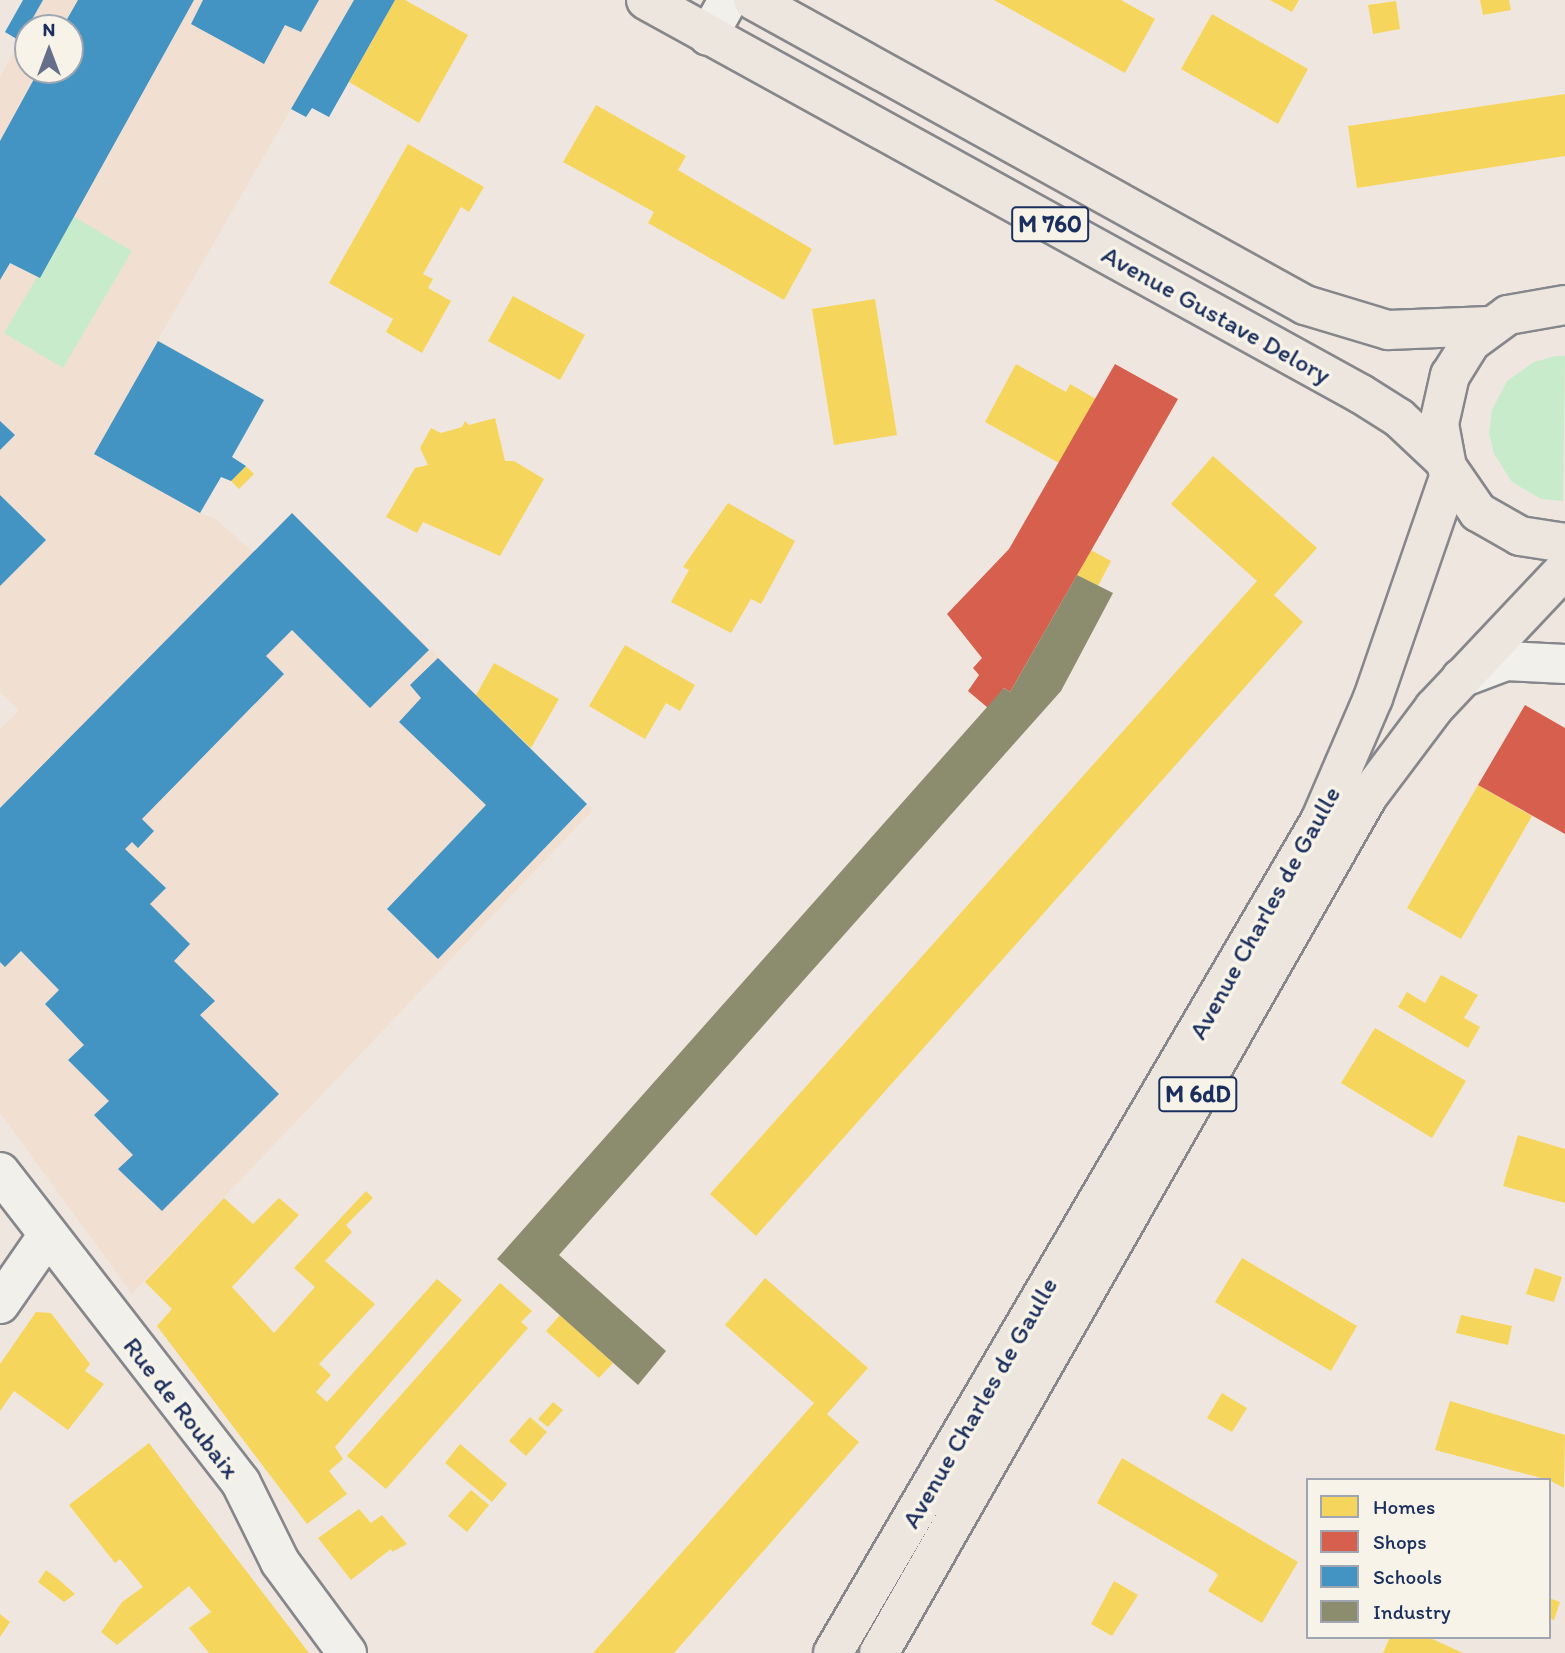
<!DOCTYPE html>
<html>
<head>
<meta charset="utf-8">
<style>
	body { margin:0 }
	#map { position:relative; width:1565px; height:1653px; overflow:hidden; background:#efe7df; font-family:Itim,sans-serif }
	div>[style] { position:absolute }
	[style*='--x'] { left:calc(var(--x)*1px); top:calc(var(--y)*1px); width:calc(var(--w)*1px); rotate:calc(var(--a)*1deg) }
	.built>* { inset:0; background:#f1e0d1 }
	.green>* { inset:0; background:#c8ebcb }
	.homes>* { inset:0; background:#f6d55c }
	.shops>* { inset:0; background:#d6604d }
	.schools>* { inset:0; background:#4393c3 }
	.industry>* { inset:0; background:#8c8c6e }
	.roads { filter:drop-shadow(2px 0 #86878c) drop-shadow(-2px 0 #86878c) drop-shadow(0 2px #86878c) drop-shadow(0 -2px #86878c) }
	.minor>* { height:38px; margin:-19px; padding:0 19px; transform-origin:19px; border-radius:19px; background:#f2f0eb }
	.major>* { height:38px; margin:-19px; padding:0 19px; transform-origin:19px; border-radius:19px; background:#ece6de }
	span { translate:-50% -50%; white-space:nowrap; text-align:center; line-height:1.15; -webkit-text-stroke:7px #f7f3e8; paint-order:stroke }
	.shield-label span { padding:2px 5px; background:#f7f3e8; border:2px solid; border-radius:5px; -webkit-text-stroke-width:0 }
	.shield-label { font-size:24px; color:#1b2f5e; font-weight:700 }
	.street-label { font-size:26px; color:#1b2f5e }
	.legend { position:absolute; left:1306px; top:1478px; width:245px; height:161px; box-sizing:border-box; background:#f7f3e8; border:2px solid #9fa5b1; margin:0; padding:9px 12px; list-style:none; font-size:21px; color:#1b2f5e }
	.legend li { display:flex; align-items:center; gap:14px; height:35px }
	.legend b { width:35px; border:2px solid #9fa5b1 }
	.north { position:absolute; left:14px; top:14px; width:70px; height:70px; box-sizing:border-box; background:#f7f3e8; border:2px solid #9fa5b1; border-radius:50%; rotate:0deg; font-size:19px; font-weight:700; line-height:28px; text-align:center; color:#1b2f5e }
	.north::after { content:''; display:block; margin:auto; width:24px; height:32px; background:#656f8b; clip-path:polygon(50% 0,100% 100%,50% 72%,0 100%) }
</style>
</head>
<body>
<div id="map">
	<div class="built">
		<div style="clip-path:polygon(evenodd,43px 0,354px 0,158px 340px,264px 400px,200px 513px,216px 519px,253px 552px,292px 513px,593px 810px,132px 1294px,0 1113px,0 729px,19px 711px,0 692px,0 77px,43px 0,28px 28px,70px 28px,70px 70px,28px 70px,28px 28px)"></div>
	</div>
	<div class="green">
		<div style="clip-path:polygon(73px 216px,132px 251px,63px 368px,4px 333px)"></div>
		<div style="clip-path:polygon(1556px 356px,1565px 356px,1563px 501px,1541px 499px,1512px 482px,1494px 454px,1489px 433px,1492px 410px,1507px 381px,1534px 362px)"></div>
	</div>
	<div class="homes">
		<div style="clip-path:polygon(395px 0,405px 0,468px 35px,419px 123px,349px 82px)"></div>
		<div style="clip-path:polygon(994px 0,1121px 0,1155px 19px,1125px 73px)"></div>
		<div style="clip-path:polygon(1270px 0,1299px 0,1292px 12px)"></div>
		<div style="clip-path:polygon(1480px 0,1509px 0,1511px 10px,1483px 15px)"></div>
		<div style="clip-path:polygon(1396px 1px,1400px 29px,1373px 34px,1368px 5px)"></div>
		<div style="clip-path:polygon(1212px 14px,1308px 69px,1278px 124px,1181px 69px)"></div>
		<div style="clip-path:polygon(1565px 94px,1565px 156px,1357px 188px,1348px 126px)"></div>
		<div style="clip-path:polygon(596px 105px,686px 156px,678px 170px,812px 249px,784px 300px,648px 223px,654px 212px,563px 162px)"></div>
		<div style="clip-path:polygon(408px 144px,484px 187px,469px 212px,461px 207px,423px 274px,433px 279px,428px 288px,451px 301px,422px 353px,386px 332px,393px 319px,329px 283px)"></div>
		<div style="clip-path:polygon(513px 296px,585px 335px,560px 380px,488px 341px)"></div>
		<div style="clip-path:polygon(875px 299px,897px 435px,834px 445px,812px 309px)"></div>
		<div style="clip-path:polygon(1016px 364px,1066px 392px,1070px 384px,1096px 399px,1059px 463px,985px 422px)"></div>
		<div style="clip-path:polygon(495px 418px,505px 461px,514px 461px,544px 479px,500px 556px,423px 522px,417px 533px,386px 517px,415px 468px,428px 465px,420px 448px,431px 428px,441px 433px,462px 427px,465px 421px,469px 425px)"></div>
		<div style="clip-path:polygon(1213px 456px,1317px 548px,1274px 595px,1303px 622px,756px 1236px,710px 1194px,1257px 581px,1171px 504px)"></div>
		<div style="clip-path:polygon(246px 466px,254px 474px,239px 489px,231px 481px)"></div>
		<div style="clip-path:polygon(728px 503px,795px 541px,761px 604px,751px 599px,731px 633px,671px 602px,689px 570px,683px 567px)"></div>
		<div style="clip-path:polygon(1091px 550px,1111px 561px,1098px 586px,1077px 575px)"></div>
		<div style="clip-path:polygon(625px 645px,695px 685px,680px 711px,666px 703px,645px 739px,589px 706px)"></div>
		<div style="clip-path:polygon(494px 663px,559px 699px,531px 748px,476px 695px)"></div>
		<div style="clip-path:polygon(1478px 785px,1532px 816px,1461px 939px,1407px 908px)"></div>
		<div style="clip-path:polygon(1441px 975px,1478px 995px,1464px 1018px,1480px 1027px,1468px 1048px,1398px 1007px,1407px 992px,1425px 1003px)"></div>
		<div style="clip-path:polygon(1375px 1028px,1466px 1081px,1432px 1138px,1341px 1083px)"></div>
		<div style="clip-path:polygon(1518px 1135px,1565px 1149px,1565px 1203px,1503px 1186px)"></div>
		<div style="clip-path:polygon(366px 1191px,373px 1198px,346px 1225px,352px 1232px,325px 1261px,375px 1304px,319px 1364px,331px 1375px,316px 1392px,327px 1402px,437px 1279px,462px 1300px,335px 1447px,343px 1459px,329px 1471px,347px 1494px,307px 1524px,157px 1326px,172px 1309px,145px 1282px,224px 1198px,253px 1224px,279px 1198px,299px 1215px,232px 1287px,274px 1333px,315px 1287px,294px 1268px)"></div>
		<div style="clip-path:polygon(1242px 1258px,1357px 1326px,1331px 1371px,1215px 1302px)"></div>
		<div style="clip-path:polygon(1535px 1268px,1562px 1277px,1554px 1302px,1526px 1294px)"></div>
		<div style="clip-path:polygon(765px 1278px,868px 1368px,827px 1414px,859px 1442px,674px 1653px,593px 1653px,814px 1403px,725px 1325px)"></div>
		<div style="clip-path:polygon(500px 1283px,532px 1311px,521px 1322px,528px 1328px,386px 1489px,347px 1456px)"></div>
		<div style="clip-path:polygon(36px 1312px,51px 1313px,90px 1364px,85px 1371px,104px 1384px,68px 1430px,14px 1391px,0 1411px,0 1364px)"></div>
		<div style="clip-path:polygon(560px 1315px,613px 1363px,599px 1378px,546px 1331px)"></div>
		<div style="clip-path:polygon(1461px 1315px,1512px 1326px,1508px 1345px,1456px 1333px)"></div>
		<div style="clip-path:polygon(1222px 1393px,1247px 1408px,1232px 1432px,1207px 1418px)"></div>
		<div style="clip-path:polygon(1450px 1401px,1565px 1435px,1564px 1488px,1549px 1480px,1435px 1450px)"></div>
		<div style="clip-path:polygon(553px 1402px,563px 1410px,548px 1427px,538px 1419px)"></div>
		<div style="clip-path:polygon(530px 1417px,547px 1432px,526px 1456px,509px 1441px)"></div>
		<div style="clip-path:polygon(149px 1443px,194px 1503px,309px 1653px,209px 1653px,189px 1628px,211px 1612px,189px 1586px,117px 1645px,101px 1632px,122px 1602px,143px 1587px,120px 1559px,115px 1563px,69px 1505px)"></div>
		<div style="clip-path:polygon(460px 1444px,507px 1484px,492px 1502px,445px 1463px)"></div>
		<div style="clip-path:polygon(1122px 1458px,1298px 1562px,1262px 1623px,1208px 1591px,1218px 1575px,1215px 1572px,1097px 1503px)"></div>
		<div style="clip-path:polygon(471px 1490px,489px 1505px,467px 1532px,448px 1516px)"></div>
		<div style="clip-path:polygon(359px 1509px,371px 1523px,382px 1515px,407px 1544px,392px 1552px,391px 1549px,351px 1580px,318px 1538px)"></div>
		<div style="clip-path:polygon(46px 1570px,58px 1579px,75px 1594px,64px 1602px,38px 1582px)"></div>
		<div style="clip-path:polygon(1114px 1581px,1138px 1595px,1112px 1636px,1091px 1624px)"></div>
		<div style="clip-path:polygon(1549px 1598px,1560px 1602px,1554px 1620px,1549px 1618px)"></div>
		<div style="clip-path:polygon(0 1614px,10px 1622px,0 1637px)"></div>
		<div style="clip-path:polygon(1390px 1637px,1428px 1637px,1463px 1653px,1383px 1653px)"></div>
	</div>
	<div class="shops">
		<div style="clip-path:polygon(1115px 364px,1178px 399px,1010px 692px,1004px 688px,988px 708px,968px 691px,979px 675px,973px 668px,982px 658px,947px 614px,1009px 549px)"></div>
		<div style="clip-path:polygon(1525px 705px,1565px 728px,1565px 834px,1478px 785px)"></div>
	</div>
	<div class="schools">
		<div style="clip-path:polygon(23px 0,43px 0,20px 41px,5px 32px)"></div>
		<div style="clip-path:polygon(78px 0,194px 0,40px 278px,10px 263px,0 280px,0 141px,39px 70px,70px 70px,70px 28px,62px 28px)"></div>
		<div style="clip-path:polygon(203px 0,319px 0,301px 32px,285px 25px,264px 64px,191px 24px)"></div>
		<div style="clip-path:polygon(354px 0,395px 0,329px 117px,312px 108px,306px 117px,291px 109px)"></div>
		<div style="clip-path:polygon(158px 341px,264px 400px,232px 457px,246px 466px,231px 481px,221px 477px,200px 513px,94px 454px)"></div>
		<div style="clip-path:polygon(0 421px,15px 435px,0 450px)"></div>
		<div style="clip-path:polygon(0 495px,46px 540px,0 586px)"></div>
		<div style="clip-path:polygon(292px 513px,429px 650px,370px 708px,292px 630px,266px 656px,284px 674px,142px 819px,154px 831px,138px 848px,132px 842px,125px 849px,166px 888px,150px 904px,190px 944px,174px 961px,215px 1001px,200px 1015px,279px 1094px,162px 1211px,118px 1169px,133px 1155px,94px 1115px,109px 1101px,68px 1060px,84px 1045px,45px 1004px,59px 990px,21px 951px,5px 967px,0 962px,0 808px)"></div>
		<div style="clip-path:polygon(438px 658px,587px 804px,438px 959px,387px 909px,486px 805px,399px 722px,421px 698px,410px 685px)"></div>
	</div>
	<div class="industry">
		<div style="clip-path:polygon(1077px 575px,1113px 593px,1061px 691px,559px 1255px,666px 1351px,638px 1385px,497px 1259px,1004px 688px,1010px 692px)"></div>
	</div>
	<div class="roads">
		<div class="minor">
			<div style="--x:708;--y:36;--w:41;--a:-60.9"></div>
			<div style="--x:1461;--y:678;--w:48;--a:-20.7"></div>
			<div style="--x:1506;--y:661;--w:59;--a:2.9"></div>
			<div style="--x:0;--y:1172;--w:393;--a:52.2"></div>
			<div style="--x:241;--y:1483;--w:88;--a:63.7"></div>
			<div style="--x:280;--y:1562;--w:113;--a:53.6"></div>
			<div style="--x:0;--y:1304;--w:83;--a:-55.3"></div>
		</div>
		<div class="major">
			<div style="--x:646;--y:0;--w:816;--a:28.86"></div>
			<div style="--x:1361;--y:394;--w:45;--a:32.3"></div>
			<div style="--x:1399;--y:418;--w:63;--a:43.1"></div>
			<div style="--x:753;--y:0;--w:631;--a:28.92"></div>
			<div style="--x:1305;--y:305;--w:87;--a:16.8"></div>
			<div style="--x:1388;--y:330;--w:102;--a:-2.2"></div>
			<div style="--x:1565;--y:305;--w:58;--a:170"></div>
			<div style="--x:1508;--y:315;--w:46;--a:143.9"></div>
			<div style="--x:1471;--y:342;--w:39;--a:122"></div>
			<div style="--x:1450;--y:375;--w:50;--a:102.7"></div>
			<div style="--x:1439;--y:424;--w:44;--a:79.5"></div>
			<div style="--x:1447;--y:467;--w:55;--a:55.4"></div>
			<div style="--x:1478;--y:512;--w:48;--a:29.7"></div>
			<div style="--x:1520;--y:536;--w:46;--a:8.8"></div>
			<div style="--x:833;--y:1653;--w:964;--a:-59.66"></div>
			<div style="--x:1320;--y:821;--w:134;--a:-66.7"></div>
			<div style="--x:1373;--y:698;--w:237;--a:-71"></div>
			<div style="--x:879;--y:1653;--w:987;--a:-60.29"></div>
			<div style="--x:1368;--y:796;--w:110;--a:-53.1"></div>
			<div style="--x:1434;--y:708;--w:191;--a:-46.7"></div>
		</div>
	</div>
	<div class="shield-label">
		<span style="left:1050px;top:224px">M 760</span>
		<span style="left:1198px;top:1094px">M 6dD</span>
	</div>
	<div class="street-label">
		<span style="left:1216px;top:315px;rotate:29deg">Avenue Gustave Delory</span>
		<span style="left:1265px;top:913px;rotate:-61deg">Avenue Charles de Gaulle</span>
		<span style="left:980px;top:1403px;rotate:-60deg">Avenue Charles de Gaulle</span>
		<span style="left:181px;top:1408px;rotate:52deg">Rue de Roubaix</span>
	</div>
	<ul class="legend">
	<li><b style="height:19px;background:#f6d55c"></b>Homes</li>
	<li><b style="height:19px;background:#d6604d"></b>Shops</li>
	<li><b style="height:19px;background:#4393c3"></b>Schools</li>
	<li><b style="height:19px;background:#8c8c6e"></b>Industry</li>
	</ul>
	<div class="north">N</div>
</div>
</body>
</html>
